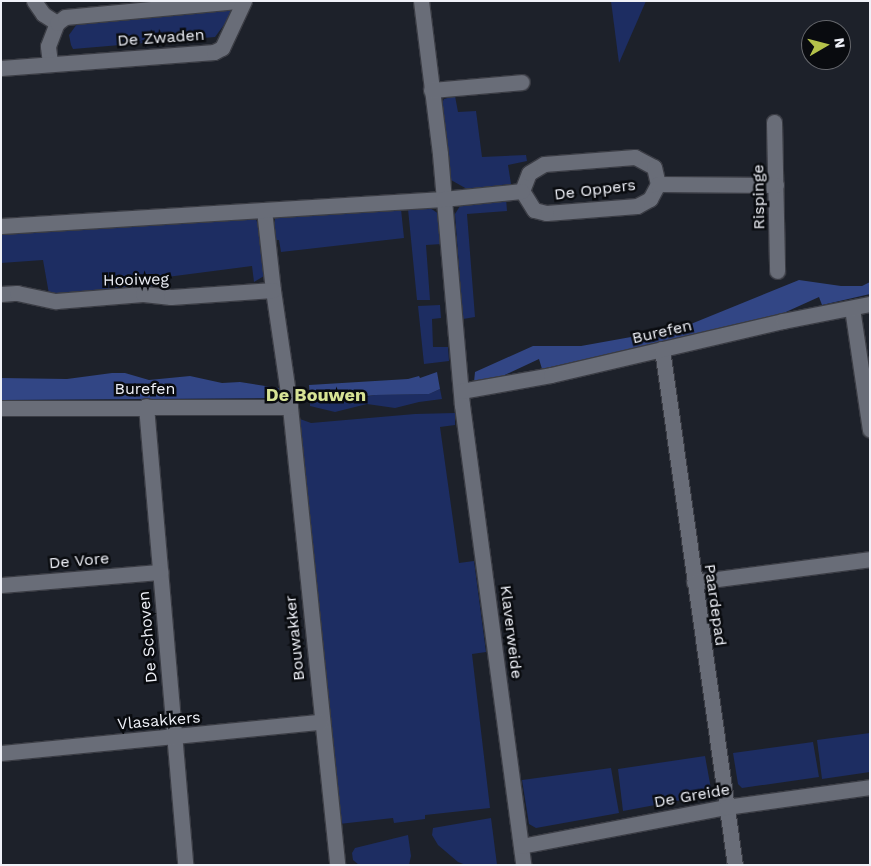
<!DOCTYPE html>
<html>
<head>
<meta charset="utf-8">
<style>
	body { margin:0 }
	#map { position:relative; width:871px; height:866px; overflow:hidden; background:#1d212a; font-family:"Work Sans",sans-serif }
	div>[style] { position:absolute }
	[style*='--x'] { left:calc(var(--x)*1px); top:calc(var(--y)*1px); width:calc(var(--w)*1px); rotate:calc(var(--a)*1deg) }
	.green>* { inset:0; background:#1d2d62 }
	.water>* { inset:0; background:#324685 }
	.roads { filter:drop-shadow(1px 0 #3b3d45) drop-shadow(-1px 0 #3b3d45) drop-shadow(0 1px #3b3d45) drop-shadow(0 -1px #3b3d45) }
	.minor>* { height:15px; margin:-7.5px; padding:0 7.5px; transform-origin:7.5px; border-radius:7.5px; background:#696d78 }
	span { translate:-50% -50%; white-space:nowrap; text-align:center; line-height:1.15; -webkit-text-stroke:5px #090b0f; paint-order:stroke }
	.street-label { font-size:16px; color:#eff1f8 }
	.neighbourhood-label { font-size:18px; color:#d7e395; font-weight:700 }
	.frame { position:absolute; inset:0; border:2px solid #eff1f8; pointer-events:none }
	.north { position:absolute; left:801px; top:20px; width:50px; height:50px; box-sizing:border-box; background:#090b0f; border:1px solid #65676c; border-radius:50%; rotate:82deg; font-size:14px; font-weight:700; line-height:20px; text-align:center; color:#eff1f8 }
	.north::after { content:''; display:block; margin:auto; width:18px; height:22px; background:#b4c24a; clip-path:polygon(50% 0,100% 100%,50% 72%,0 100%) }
</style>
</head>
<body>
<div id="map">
	<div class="green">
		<div style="clip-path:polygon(611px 1px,646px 1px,619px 63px)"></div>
		<div style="clip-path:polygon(234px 8px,235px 10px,215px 37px,73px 49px,71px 45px,69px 35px,77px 24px)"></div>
		<div style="clip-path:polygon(455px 96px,458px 112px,476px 111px,482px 157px,526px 155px,527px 161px,508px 165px,511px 184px,467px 189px,451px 180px,441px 105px,444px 99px)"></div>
		<div style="clip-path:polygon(506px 198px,507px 211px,467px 214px,475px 317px,463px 319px,455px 214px,460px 206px)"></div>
		<div style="clip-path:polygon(430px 208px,439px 214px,442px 244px,426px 245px,430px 300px,417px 300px,408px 209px)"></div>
		<div style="clip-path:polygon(401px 209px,404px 238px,281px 252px,279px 240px,275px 240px,272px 223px,275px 222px,275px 217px)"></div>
		<div style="clip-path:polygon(255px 217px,259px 227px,264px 276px,254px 282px,252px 266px,167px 277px,168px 285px,49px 294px,43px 260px,1px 263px,1px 234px)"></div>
		<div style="clip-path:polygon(440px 305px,441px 318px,432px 319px,433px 347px,448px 347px,449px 361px,424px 364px,418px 306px)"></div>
		<div style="clip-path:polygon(440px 389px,442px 399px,419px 402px,395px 408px,367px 404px,335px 412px,310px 406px,310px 398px,328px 401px,349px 400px,375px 395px,429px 394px)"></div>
		<div style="clip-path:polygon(455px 413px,455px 425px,440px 427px,459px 563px,474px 561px,486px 652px,472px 654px,490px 808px,425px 815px,425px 819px,394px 823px,393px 818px,339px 824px,300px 419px,311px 423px,415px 414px)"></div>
		<div style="clip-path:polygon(870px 733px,870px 772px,822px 779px,817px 740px)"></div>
		<div style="clip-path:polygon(813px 742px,819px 777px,742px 788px,738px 784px,733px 753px)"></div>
		<div style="clip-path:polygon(705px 756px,711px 789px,709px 795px,623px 811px,618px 769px)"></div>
		<div style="clip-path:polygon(611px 768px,619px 813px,536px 828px,529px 824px,522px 780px)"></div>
		<div style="clip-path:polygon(491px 818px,497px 865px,466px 865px,458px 862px,438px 845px,432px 835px,433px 828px)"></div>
		<div style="clip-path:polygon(408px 835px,411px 856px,409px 865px,359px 865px,353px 860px,352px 853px,355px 848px)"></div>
	</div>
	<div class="water">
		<div style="clip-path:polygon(799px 280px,841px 286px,862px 286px,870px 282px,870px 294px,822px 305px,819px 297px,777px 316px,542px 369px,539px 359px,494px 380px,474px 382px,475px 372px,533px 346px,581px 346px,681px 328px)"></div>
		<div style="clip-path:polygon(437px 372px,440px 389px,429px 394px,375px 395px,328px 401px,310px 398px,309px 385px,408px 379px,419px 376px,420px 378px)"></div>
		<div style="clip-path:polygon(112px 373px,125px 373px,149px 380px,190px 376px,222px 383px,240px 382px,278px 388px,281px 390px,281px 398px,1px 400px,1px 378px,67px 379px)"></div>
	</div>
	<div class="roads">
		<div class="minor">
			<div style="--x:34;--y:1;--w:16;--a:55"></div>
			<div style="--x:43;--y:14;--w:17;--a:33"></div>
			<div style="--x:421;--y:1;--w:154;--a:82.9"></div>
			<div style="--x:440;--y:154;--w:252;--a:85"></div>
			<div style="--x:462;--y:405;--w:464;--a:82.4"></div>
			<div style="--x:50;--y:63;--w:17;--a:-97"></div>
			<div style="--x:48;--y:46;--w:25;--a:-69"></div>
			<div style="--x:57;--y:23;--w:10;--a:-37"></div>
			<div style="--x:65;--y:17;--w:173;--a:-5.3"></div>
			<div style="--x:1;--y:68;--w:214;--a:-4.3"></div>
			<div style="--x:214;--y:52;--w:9;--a:-27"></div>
			<div style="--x:222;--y:48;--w:52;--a:-64.9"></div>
			<div style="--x:431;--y:90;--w:91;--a:-5"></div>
			<div style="--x:774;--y:122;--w:149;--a:88.8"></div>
			<div style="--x:635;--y:157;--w:21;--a:28"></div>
			<div style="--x:654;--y:167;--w:17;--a:77"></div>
			<div style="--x:658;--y:184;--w:17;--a:118"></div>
			<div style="--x:650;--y:199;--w:15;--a:152"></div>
			<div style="--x:637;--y:206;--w:91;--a:175.6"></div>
			<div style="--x:546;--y:213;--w:12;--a:-166"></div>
			<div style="--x:534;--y:210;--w:22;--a:-122"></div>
			<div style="--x:522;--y:191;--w:19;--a:-69"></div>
			<div style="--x:529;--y:173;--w:17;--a:-31"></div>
			<div style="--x:544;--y:164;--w:91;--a:-4.4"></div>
			<div style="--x:658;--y:184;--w:118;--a:0.5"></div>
			<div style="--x:264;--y:210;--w:81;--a:83.6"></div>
			<div style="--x:273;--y:290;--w:118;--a:81.7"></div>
			<div style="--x:290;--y:407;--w:460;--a:84.1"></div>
			<div style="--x:1;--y:226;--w:443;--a:-3.5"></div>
			<div style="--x:443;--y:199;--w:79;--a:-5.8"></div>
			<div style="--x:1;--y:294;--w:16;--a:-4"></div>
			<div style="--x:17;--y:293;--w:40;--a:12"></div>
			<div style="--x:56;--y:301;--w:87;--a:-4.6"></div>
			<div style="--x:143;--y:294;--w:28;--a:6"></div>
			<div style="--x:171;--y:297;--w:102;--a:-3.9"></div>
			<div style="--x:852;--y:308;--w:123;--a:81.6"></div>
			<div style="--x:662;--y:349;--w:521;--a:81.95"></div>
			<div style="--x:461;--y:391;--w:91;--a:-10.1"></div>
			<div style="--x:551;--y:375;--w:238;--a:-13.1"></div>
			<div style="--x:783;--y:321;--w:89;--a:-11.1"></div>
			<div style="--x:146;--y:406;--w:461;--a:85.1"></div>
			<div style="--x:1;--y:408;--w:289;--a:-0.2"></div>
			<div style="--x:694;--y:582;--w:177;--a:-7.4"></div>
			<div style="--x:1;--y:585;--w:160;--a:-4.7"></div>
			<div style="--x:1;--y:753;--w:321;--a:-5.6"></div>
			<div style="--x:521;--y:846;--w:209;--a:-10.8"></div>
			<div style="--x:726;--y:807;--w:145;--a:-7.9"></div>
		</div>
	</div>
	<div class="street-label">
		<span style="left:161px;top:38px;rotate:-4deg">De Zwaden</span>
		<span style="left:595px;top:190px;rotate:-7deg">De Oppers</span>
		<span style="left:759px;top:197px;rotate:-91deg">Rispinge</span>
		<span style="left:136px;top:280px;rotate:-1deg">Hooiweg</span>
		<span style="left:662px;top:332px;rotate:-13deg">Burefen</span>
		<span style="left:145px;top:389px">Burefen</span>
		<span style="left:79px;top:561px;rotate:-5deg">De Vore</span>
		<span style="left:715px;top:605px;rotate:82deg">Paardepad</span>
		<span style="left:511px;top:632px;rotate:83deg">Klaverweide</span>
		<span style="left:148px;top:637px;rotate:-95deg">De Schoven</span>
		<span style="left:295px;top:638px;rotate:-96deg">Bouwakker</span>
		<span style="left:159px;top:721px;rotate:-5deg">Vlasakkers</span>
		<span style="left:692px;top:796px;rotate:-10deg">De Greide</span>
	</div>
	<div class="neighbourhood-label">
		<span style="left:316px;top:395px">De Bouwen</span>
	</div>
	<div class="frame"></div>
	<div class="north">N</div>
</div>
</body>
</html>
